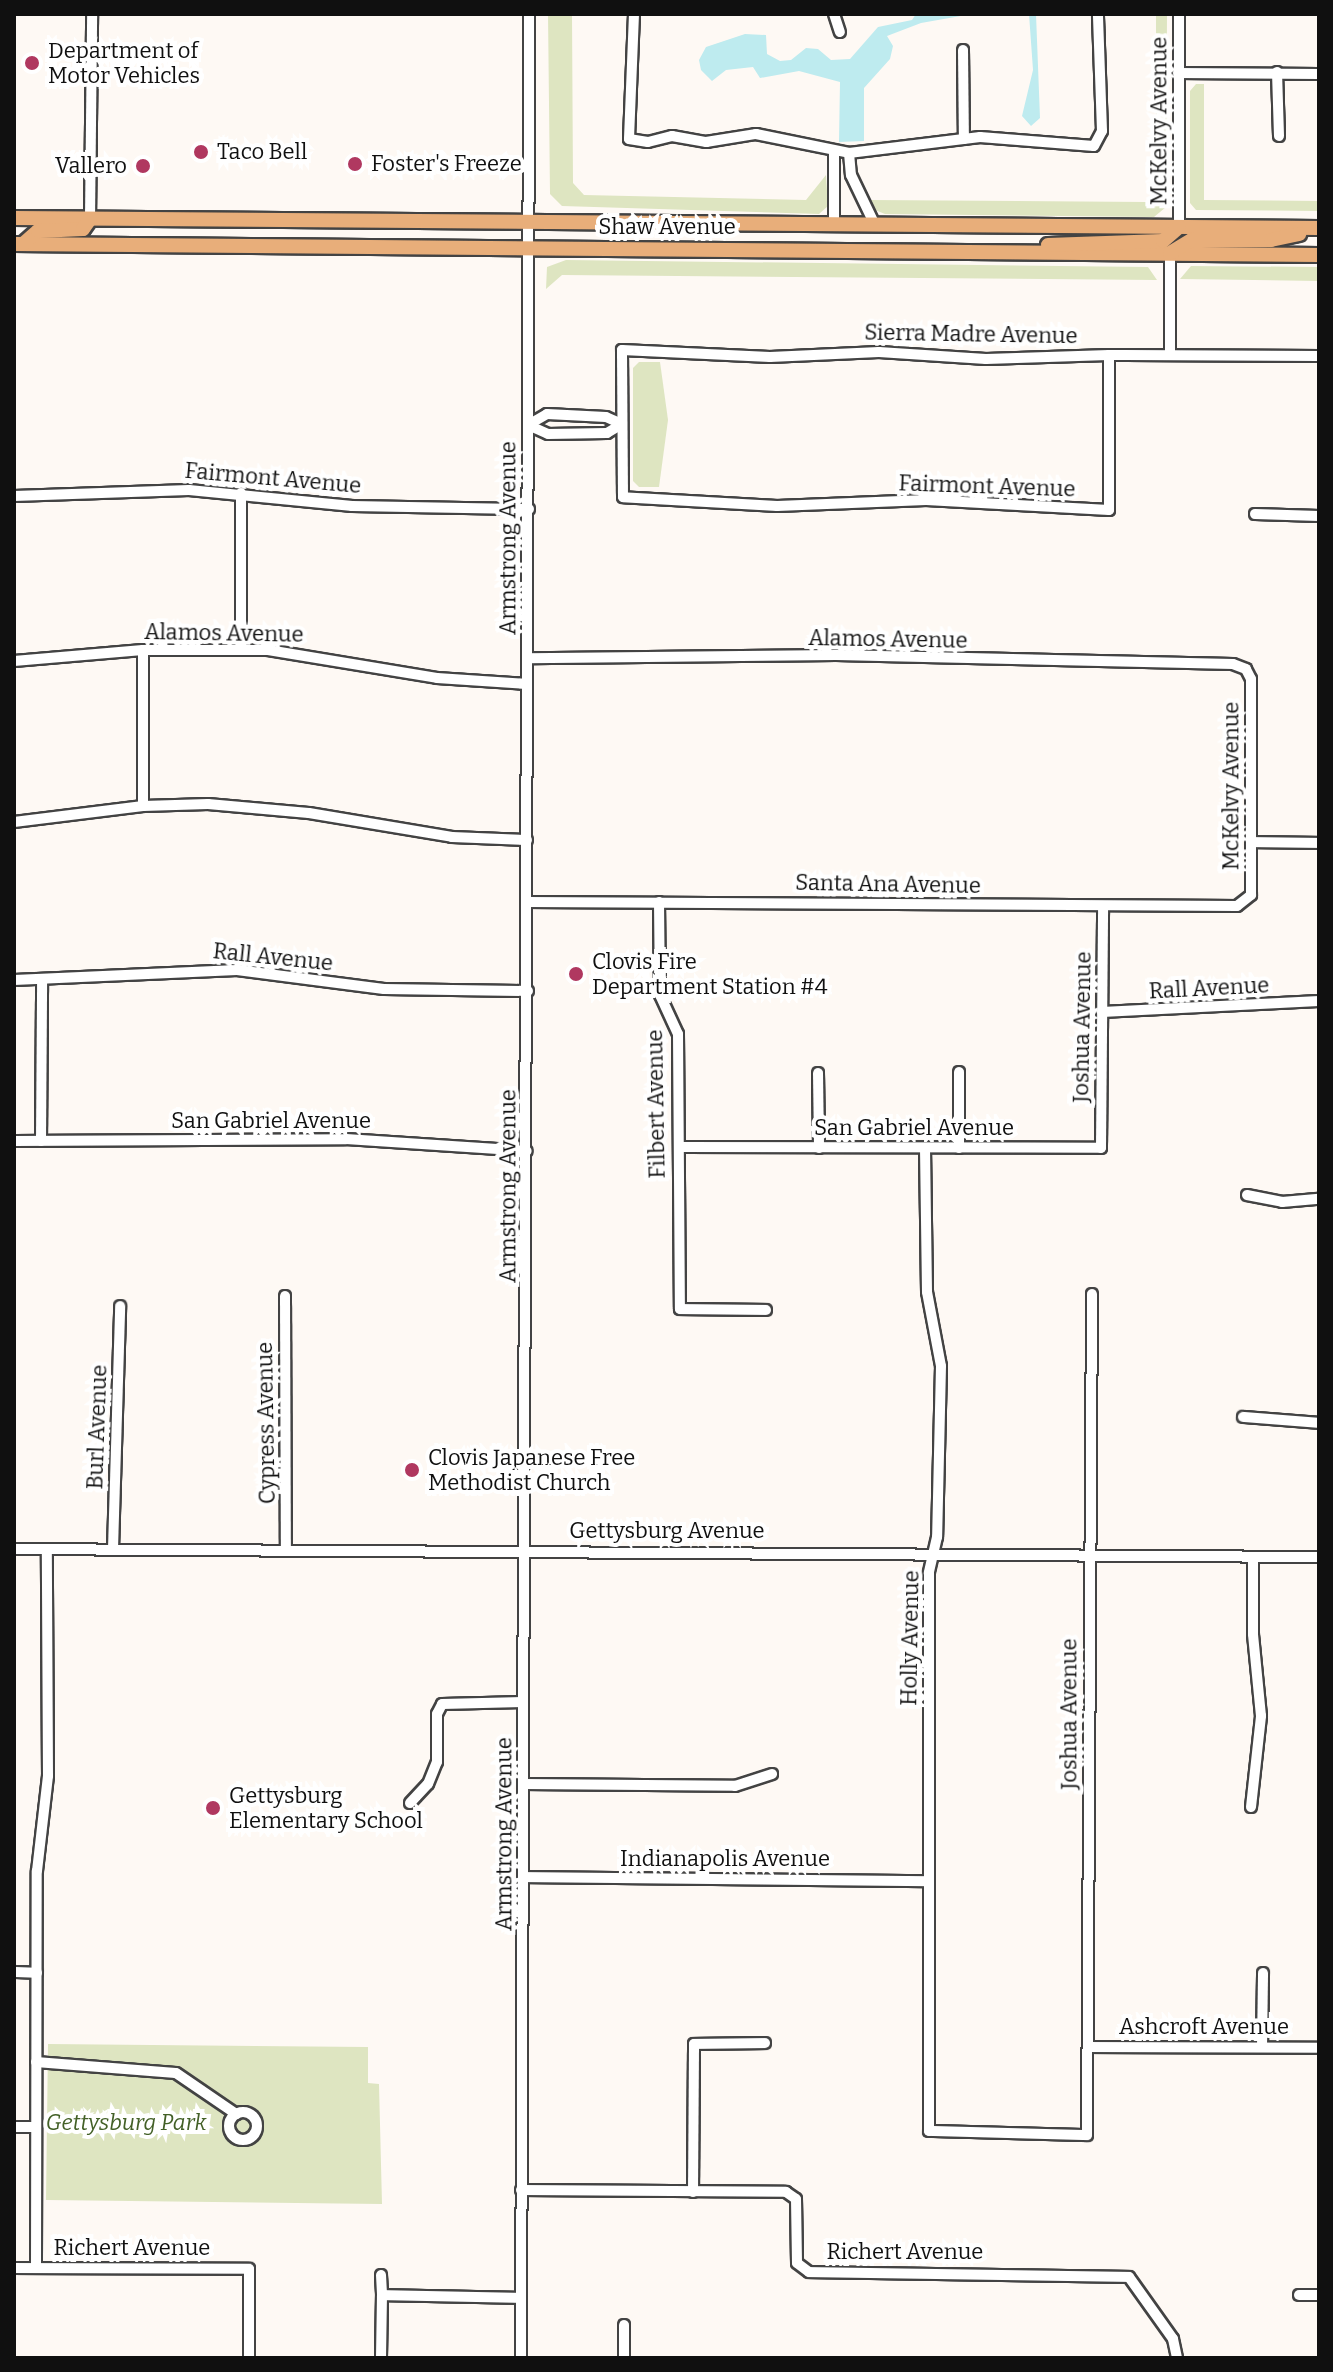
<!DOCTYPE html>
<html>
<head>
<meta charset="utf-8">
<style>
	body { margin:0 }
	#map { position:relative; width:1333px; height:2372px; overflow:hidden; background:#fef9f4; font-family:Bitter,serif }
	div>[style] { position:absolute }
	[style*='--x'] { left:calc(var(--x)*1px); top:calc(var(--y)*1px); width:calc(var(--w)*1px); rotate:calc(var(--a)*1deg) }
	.green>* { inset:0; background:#dee5c1 }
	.water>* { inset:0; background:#beebef }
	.roads { filter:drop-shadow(2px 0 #434343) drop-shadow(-2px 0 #434343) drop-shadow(0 2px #434343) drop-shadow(0 -2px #434343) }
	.minor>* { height:10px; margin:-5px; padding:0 5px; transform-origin:5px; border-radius:5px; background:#fff }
	.minor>.ring { margin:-5px; padding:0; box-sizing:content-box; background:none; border:10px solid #fff; border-radius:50% }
	.major>* { height:14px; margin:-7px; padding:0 7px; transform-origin:7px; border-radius:7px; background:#e8ae7a }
	.dots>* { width:22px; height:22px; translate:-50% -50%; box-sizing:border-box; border:4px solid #fff; border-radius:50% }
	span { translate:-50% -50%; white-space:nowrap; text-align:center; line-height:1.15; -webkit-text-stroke:8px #fff; paint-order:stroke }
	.poi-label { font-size:22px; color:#101010 }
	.left { translate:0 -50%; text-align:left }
	.right { translate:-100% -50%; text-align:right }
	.street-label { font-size:22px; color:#101010 }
	.park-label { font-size:22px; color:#436027; font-style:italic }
	.frame { position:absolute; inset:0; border:16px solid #101010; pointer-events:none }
</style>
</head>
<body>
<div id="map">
	<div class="green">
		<div style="clip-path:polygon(548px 14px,572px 14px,573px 183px,584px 195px,806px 200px,826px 175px,828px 206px,819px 214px,562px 206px,550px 194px)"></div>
		<div style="clip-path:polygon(1156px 14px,1167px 14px,1166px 207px,1154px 217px,885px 214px,875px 210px,869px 200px,1146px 202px,1156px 193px)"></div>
		<div style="clip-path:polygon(1196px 84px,1204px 84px,1204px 200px,1319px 201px,1319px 211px,1196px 210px,1190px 203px,1190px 91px)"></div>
		<div style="clip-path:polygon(566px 260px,1148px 267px,1157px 280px,562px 275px,546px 289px,547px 267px)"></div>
		<div style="clip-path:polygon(1191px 266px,1319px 267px,1319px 281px,1180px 279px)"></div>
		<div style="clip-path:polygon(639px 362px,660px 362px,668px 420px,659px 487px,639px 487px,633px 481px,633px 368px)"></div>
		<div style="clip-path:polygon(48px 2044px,368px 2047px,368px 2083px,379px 2084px,382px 2204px,46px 2200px)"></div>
	</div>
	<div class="water">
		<div style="clip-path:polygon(916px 14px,972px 14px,921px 23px,887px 36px,893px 46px,890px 59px,864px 88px,864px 141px,839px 142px,840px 82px,799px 71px,760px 78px,753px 67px,726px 70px,712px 81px,701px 70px,699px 60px,706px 47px,745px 34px,766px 35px,767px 54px,780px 61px,791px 60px,806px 48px,818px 49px,831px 60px,850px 59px,878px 27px,912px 20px)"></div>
		<div style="clip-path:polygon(1029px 14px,1036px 14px,1040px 118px,1031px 126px,1022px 116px,1033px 70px)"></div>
	</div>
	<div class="roads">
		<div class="minor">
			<div style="--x:634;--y:14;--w:125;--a:92.3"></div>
			<div style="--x:629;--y:139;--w:19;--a:9"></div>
			<div style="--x:648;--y:142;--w:25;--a:-14"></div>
			<div style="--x:672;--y:136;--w:35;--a:10"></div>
			<div style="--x:706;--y:142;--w:51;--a:-9.1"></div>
			<div style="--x:756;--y:134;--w:95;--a:11.5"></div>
			<div style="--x:849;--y:153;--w:132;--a:-7"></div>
			<div style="--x:980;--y:137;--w:114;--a:4.5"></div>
			<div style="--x:1094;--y:146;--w:17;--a:-62"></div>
			<div style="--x:1102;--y:131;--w:117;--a:-92"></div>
			<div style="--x:834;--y:14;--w:19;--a:72"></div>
			<div style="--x:1179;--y:14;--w:213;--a:90"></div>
			<div style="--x:963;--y:50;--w:89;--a:89.4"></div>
			<div style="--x:1277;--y:72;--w:64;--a:88.2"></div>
			<div style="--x:1178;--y:73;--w:141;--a:0.4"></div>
			<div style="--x:849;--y:153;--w:22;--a:85"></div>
			<div style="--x:851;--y:175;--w:55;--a:64.4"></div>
			<div style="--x:90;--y:219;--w:205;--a:-89.4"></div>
			<div style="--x:834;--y:224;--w:72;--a:-90"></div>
			<div style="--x:1170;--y:253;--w:102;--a:90"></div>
			<div style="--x:1109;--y:355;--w:155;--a:90"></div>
			<div style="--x:1109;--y:510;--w:183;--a:-176.9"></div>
			<div style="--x:926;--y:500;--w:149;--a:177.7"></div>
			<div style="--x:777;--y:506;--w:154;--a:-176.7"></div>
			<div style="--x:623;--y:497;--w:147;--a:-90.4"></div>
			<div style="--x:622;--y:350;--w:148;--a:2.7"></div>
			<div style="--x:770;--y:357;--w:109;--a:-2.6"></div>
			<div style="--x:879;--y:352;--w:107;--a:3.7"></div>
			<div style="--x:986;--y:359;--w:123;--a:-1.9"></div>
			<div style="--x:1109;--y:355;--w:210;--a:0.3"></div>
			<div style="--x:528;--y:425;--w:22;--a:-30"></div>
			<div style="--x:547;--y:414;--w:59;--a:2.9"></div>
			<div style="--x:606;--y:417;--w:17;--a:24"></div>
			<div style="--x:528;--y:425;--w:22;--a:24"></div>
			<div style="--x:548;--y:434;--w:59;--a:-1"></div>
			<div style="--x:607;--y:433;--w:17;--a:-31"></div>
			<div style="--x:14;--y:496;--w:175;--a:-2"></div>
			<div style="--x:189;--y:490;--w:164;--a:5.6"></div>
			<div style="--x:352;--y:506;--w:177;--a:1"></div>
			<div style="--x:1255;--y:514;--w:64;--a:1.8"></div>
			<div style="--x:241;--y:649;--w:156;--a:-90"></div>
			<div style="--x:14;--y:661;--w:129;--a:-4.9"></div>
			<div style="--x:143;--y:650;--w:125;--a:0"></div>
			<div style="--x:268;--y:650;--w:171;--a:9.4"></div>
			<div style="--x:437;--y:678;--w:90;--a:3.8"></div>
			<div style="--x:143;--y:806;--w:156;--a:-90"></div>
			<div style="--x:14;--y:822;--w:130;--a:-7.1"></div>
			<div style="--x:143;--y:806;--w:65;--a:-1.8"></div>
			<div style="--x:208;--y:804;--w:101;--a:5.1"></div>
			<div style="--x:309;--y:813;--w:145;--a:9.5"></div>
			<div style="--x:452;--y:837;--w:75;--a:2.3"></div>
			<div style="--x:1251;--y:842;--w:68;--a:0.8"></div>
			<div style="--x:527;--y:902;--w:710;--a:0.32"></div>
			<div style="--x:1237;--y:906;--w:18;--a:-38"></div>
			<div style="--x:1251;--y:895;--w:216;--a:-90"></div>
			<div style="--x:1251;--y:679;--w:11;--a:-117"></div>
			<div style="--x:1246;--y:669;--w:14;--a:-159"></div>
			<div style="--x:1233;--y:664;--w:397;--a:-178.7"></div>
			<div style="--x:836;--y:655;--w:308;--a:179.4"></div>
			<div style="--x:659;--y:902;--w:93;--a:89.4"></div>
			<div style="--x:660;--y:995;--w:43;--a:65.2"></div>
			<div style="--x:678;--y:1034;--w:275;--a:89.6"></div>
			<div style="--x:680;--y:1309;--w:86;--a:0.7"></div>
			<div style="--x:14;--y:980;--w:223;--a:-2.6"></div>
			<div style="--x:237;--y:970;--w:148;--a:7.4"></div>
			<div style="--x:384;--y:989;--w:144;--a:0.8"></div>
			<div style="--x:1102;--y:1012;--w:217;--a:-2.9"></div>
			<div style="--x:959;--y:1072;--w:76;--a:90"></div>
			<div style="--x:818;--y:1073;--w:75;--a:89.2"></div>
			<div style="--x:14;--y:1141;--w:332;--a:-0.3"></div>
			<div style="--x:346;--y:1139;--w:181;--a:3.8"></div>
			<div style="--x:41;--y:1141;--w:161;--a:-89.6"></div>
			<div style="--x:679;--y:1147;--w:422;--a:0.1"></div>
			<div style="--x:1101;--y:1148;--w:241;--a:-89.5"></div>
			<div style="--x:925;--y:1148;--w:144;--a:89.2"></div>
			<div style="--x:927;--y:1292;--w:75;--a:79.3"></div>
			<div style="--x:941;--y:1366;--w:171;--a:91.3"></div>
			<div style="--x:937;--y:1537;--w:37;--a:103"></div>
			<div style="--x:929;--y:1573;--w:558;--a:90"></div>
			<div style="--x:929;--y:2131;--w:158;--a:1.5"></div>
			<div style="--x:1087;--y:2135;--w:841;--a:-89.66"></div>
			<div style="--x:1247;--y:1195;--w:36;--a:11"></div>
			<div style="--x:1282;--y:1202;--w:37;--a:-5"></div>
			<div style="--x:285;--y:1296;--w:254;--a:89.8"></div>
			<div style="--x:1243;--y:1417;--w:76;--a:4.5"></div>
			<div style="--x:14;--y:1549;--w:1305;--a:0.35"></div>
			<div style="--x:113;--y:1549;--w:243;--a:-88.3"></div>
			<div style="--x:524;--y:1784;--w:211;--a:0.5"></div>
			<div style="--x:735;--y:1786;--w:39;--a:-18"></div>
			<div style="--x:410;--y:1803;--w:26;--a:-47"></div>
			<div style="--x:428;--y:1784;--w:24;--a:-68"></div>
			<div style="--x:437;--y:1762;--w:48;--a:-90"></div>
			<div style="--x:437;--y:1714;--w:11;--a:-63"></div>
			<div style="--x:442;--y:1704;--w:81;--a:-1.4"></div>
			<div style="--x:1251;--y:1807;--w:92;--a:-83.7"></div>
			<div style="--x:1261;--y:1716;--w:82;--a:-95.6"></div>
			<div style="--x:1253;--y:1634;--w:77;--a:-90"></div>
			<div style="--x:523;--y:1877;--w:403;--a:0.6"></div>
			<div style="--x:14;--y:1972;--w:23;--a:2"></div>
			<div style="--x:1089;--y:2047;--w:230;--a:0.2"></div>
			<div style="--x:1262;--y:2047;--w:74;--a:-89.2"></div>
			<div style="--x:36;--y:2062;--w:140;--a:4.5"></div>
			<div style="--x:176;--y:2073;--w:73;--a:34.3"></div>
			<div class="ring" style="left:229px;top:2112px;width:18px;height:18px"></div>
			<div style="--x:14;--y:2127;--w:22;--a:0"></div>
			<div style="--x:521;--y:2190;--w:265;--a:0.4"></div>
			<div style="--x:786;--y:2192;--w:12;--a:35"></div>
			<div style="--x:796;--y:2199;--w:64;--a:89.1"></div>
			<div style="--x:797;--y:2263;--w:15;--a:37"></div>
			<div style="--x:809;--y:2272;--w:320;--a:0.9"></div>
			<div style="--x:1129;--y:2277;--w:76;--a:54.6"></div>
			<div style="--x:1173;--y:2339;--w:19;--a:78"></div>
			<div style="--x:693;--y:2192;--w:148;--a:-89.6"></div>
			<div style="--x:694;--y:2044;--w:71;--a:-0.8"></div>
			<div style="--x:14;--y:2268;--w:235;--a:0.2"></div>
			<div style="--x:249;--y:2269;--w:89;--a:90"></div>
			<div style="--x:36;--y:2268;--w:397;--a:-89.9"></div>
			<div style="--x:37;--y:1871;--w:96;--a:-83.4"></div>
			<div style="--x:48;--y:1776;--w:227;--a:-90.3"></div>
			<div style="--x:381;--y:2275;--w:20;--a:87"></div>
			<div style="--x:1299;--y:2295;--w:20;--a:0"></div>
			<div style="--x:624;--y:2325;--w:33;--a:90"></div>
			<div style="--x:381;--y:2358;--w:63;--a:-89.1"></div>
			<div style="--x:382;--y:2295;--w:139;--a:1.2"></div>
			<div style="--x:521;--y:2358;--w:2344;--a:-89.8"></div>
		</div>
		<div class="major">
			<div style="--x:14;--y:218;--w:1305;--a:0.44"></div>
			<div style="--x:14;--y:244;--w:1305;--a:0.48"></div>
			<div style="--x:23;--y:244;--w:20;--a:-41"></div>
			<div style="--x:38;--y:231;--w:45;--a:-2.5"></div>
			<div style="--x:83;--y:229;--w:12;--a:-55"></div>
			<div style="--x:1048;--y:245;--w:115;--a:-2"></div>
			<div style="--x:1163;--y:241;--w:21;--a:-41"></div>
			<div style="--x:1170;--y:253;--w:26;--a:-31"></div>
			<div style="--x:1192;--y:240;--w:79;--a:0"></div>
			<div style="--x:1271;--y:240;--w:29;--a:-12"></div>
		</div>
	</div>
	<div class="dots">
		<div style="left:32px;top:63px;background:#b03860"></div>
		<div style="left:201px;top:152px;background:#b03860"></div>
		<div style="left:355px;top:164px;background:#b03860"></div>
		<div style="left:143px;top:166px;background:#b03860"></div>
		<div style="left:576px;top:974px;background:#b03860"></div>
		<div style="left:412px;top:1470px;background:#b03860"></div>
		<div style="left:213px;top:1808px;background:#b03860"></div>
	</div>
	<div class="poi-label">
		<span class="left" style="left:48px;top:63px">Department of<br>Motor Vehicles</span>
		<span class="left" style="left:217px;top:152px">Taco Bell</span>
		<span class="left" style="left:371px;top:164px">Foster's Freeze</span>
		<span class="right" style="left:127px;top:166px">Vallero</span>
		<span class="left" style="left:592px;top:974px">Clovis Fire<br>Department Station #4</span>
		<span class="left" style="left:428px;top:1470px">Clovis Japanese Free<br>Methodist Church</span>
		<span class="left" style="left:229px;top:1808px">Gettysburg<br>Elementary School</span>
	</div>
	<div class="street-label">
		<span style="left:1159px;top:121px;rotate:-90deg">McKelvy Avenue</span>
		<span style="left:667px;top:227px">Shaw Avenue</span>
		<span style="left:971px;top:334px;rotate:1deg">Sierra Madre Avenue</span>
		<span style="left:273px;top:478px;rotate:5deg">Fairmont Avenue</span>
		<span style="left:987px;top:486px;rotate:2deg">Fairmont Avenue</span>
		<span style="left:508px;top:538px;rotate:-90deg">Armstrong Avenue</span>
		<span style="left:224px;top:633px;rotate:1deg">Alamos Avenue</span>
		<span style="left:888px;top:639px;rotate:1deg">Alamos Avenue</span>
		<span style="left:1231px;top:786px;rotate:-90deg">McKelvy Avenue</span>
		<span style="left:888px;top:884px;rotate:1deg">Santa Ana Avenue</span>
		<span style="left:273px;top:957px;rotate:6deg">Rall Avenue</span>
		<span style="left:1209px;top:988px;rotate:-3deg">Rall Avenue</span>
		<span style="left:1082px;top:1027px;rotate:-89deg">Joshua Avenue</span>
		<span style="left:656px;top:1104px;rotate:-91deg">Filbert Avenue</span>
		<span style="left:271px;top:1121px">San Gabriel Avenue</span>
		<span style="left:914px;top:1128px">San Gabriel Avenue</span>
		<span style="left:508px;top:1186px;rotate:-90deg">Armstrong Avenue</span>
		<span style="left:266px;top:1423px;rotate:-91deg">Cypress Avenue</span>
		<span style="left:97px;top:1427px;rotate:-88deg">Burl Avenue</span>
		<span style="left:667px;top:1531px">Gettysburg Avenue</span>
		<span style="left:910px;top:1638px;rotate:-89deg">Holly Avenue</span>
		<span style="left:1069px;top:1714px;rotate:-90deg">Joshua Avenue</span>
		<span style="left:504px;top:1834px;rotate:-90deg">Armstrong Avenue</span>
		<span style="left:725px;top:1859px">Indianapolis Avenue</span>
		<span style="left:1204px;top:2027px">Ashcroft Avenue</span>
		<span style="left:132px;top:2248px">Richert Avenue</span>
		<span style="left:905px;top:2252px">Richert Avenue</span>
	</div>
	<div class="park-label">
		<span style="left:126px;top:2123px">Gettysburg Park</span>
	</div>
	<div class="frame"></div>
</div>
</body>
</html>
